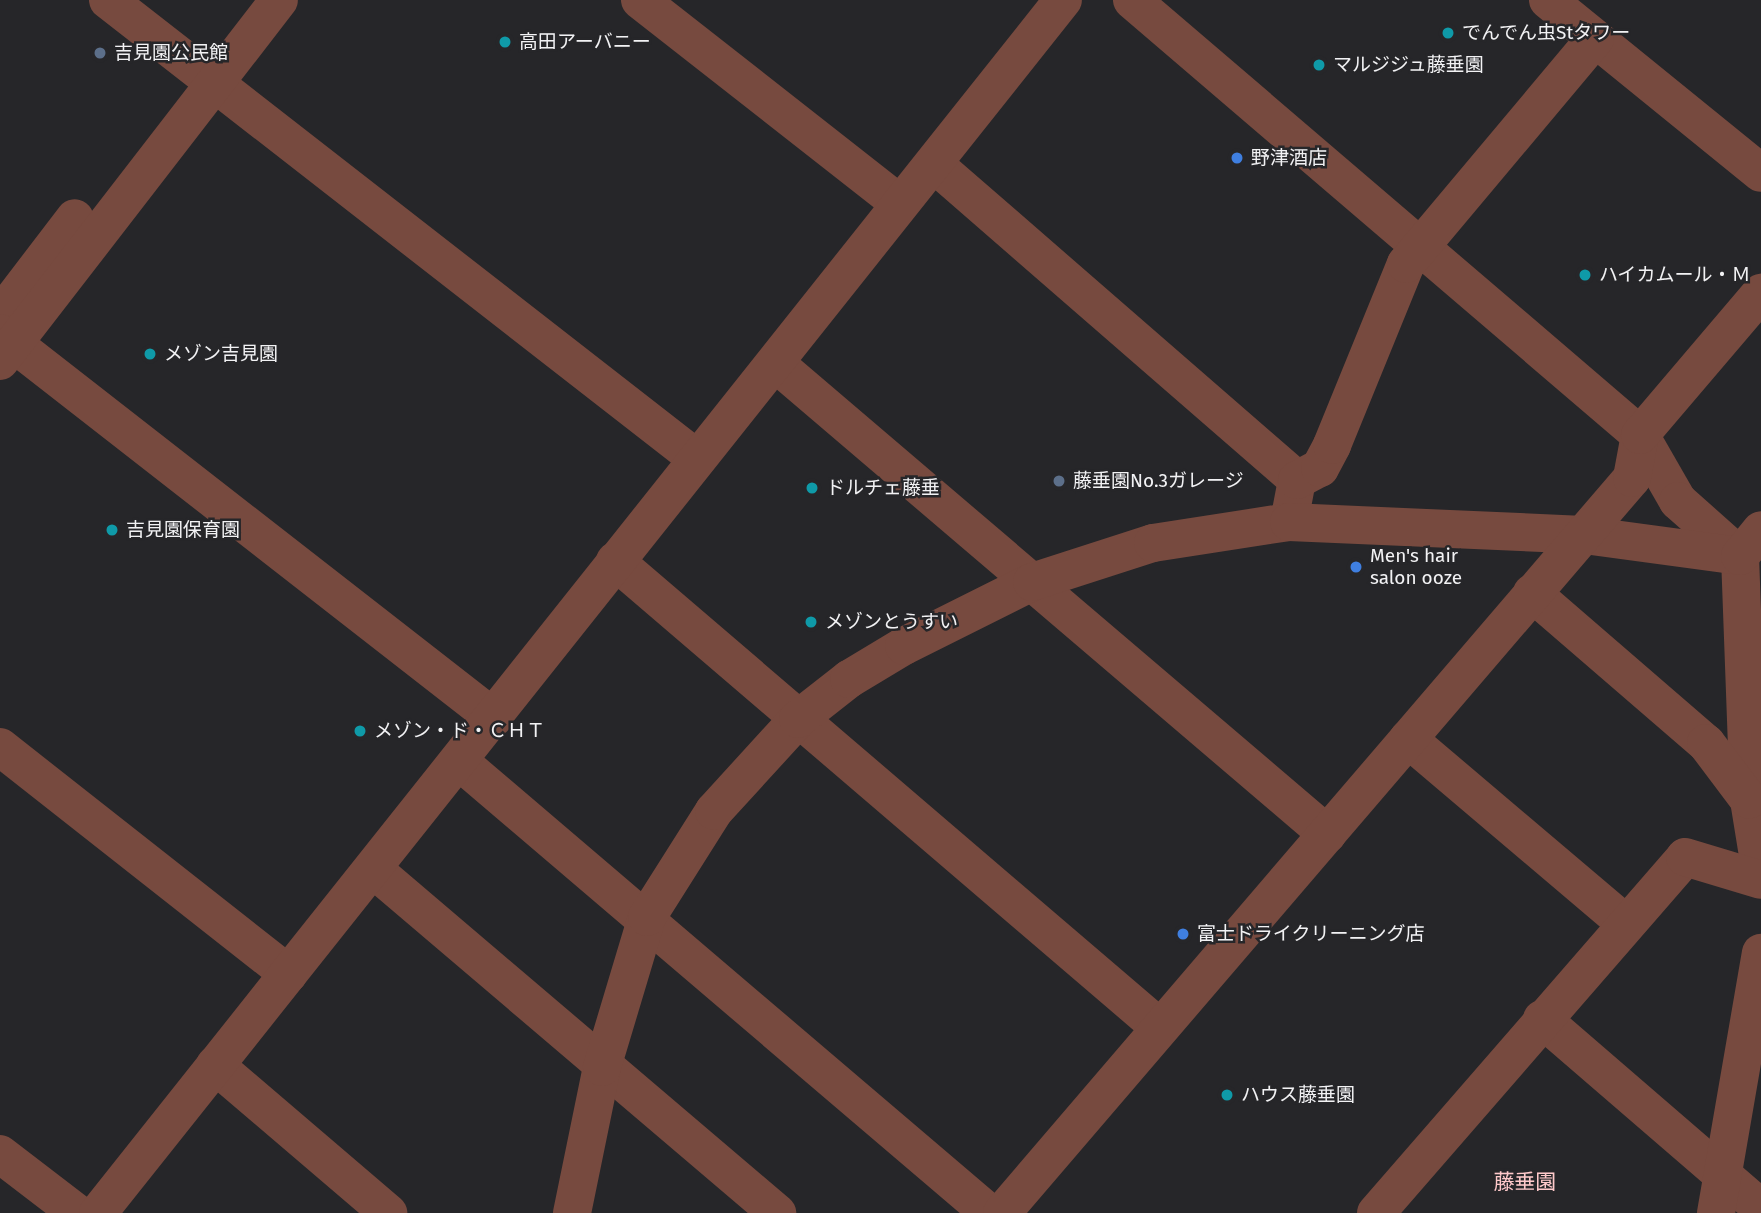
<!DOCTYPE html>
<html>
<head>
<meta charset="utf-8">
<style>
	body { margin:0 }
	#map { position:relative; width:1761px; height:1213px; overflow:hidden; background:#262629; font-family:"Fira Sans","Noto Sans JP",sans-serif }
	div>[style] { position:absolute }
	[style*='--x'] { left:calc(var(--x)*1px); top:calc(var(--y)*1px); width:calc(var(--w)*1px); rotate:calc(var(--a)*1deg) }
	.minor>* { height:38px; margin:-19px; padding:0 19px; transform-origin:19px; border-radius:19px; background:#774a3f }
	.tertiary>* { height:38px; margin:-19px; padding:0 19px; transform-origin:19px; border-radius:19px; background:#774a3f }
	.dots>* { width:19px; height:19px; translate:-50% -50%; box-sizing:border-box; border:4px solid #262629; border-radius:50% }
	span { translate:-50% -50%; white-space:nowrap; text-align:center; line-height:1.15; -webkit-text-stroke:5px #262629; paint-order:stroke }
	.poi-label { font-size:19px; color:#f2f2f4 }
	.left { translate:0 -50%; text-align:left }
	.neighbourhood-label { font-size:21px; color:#fec9ca }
</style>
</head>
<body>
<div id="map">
	<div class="minor">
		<div style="--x:108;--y:0;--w:745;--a:37.92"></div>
		<div style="--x:640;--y:0;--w:330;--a:38.1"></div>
		<div style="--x:1132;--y:0;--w:669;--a:40.57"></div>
		<div style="--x:1640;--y:435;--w:76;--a:60.1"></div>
		<div style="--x:1678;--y:501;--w:83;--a:41.6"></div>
		<div style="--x:1740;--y:556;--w:244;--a:87.9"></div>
		<div style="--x:1749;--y:800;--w:75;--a:80.8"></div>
		<div style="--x:1548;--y:0;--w:274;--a:39.1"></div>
		<div style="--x:934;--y:164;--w:481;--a:41"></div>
		<div style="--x:0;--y:316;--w:123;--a:-52.6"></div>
		<div style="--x:0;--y:333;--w:626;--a:37.93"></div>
		<div style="--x:0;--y:361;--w:456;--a:-52.3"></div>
		<div style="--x:775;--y:363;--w:726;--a:40.47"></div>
		<div style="--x:1289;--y:522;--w:43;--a:-79.2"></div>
		<div style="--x:1297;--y:480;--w:26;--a:-28"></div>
		<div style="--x:1320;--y:468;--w:26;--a:-62"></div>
		<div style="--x:1332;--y:445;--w:196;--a:-67.8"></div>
		<div style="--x:1406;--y:264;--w:294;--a:-50"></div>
		<div style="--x:615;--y:561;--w:716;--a:40.58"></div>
		<div style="--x:1532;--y:593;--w:230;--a:40.8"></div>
		<div style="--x:1706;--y:743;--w:71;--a:53"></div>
		<div style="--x:1408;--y:739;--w:286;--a:40.3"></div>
		<div style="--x:0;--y:747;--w:367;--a:38.2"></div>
		<div style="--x:459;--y:761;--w:697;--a:40.46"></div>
		<div style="--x:373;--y:869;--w:531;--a:40.41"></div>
		<div style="--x:1542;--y:1019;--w:289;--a:40.8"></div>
		<div style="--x:215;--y:1065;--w:228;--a:40.5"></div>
		<div style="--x:0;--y:1154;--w:97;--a:37.5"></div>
		<div style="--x:98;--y:1213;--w:1550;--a:-51.5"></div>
		<div style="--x:572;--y:1213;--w:149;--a:-78.4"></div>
		<div style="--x:602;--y:1067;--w:157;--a:-73.3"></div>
		<div style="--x:647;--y:917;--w:125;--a:-57.7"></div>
		<div style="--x:714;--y:811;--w:125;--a:-47.6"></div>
		<div style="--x:798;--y:719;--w:65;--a:-38.1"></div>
		<div style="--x:849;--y:679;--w:64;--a:-31"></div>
		<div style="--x:904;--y:646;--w:143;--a:-26.6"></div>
		<div style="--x:1032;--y:582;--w:127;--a:-17.9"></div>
		<div style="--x:1153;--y:543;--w:138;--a:-8.8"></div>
		<div style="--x:1289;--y:522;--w:295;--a:2.5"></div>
		<div style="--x:1584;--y:535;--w:157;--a:7.7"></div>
		<div style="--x:1002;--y:1213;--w:968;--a:-49.4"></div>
		<div style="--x:1632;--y:478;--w:44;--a:-79.5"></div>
		<div style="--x:1640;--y:435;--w:187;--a:-49.6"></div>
		<div style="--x:1376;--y:1213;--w:471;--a:-49"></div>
		<div style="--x:1685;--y:857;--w:79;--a:16.8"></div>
		<div style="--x:1716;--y:1213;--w:264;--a:-80.2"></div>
	</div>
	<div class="tertiary">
		<div style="--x:1740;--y:556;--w:33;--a:-51"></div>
	</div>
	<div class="dots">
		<div style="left:1448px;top:33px;background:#0f9aa8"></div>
		<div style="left:505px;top:42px;background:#0f9aa8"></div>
		<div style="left:100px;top:53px;background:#5c6f8a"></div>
		<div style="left:1319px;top:65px;background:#0f9aa8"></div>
		<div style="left:1237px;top:158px;background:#3f7fe0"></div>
		<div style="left:1585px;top:275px;background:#0f9aa8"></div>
		<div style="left:150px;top:354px;background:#0f9aa8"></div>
		<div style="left:1059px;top:481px;background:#5c6f8a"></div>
		<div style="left:812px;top:488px;background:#0f9aa8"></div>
		<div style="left:112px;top:530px;background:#0f9aa8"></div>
		<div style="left:1356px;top:567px;background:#3f7fe0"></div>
		<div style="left:811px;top:622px;background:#0f9aa8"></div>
		<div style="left:360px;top:731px;background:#0f9aa8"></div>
		<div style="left:1183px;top:934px;background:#3f7fe0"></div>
		<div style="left:1227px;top:1095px;background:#0f9aa8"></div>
	</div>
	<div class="poi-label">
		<span class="left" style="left:1462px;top:33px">でんでん虫Stタワー</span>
		<span class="left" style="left:519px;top:42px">高田アーバニー</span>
		<span class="left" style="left:114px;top:53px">吉見園公民館</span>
		<span class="left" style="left:1333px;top:65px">マルジジュ藤垂園</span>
		<span class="left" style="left:1251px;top:158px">野津酒店</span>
		<span class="left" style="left:1599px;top:275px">ハイカムール・Ｍ</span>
		<span class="left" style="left:164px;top:354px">メゾン吉見園</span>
		<span class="left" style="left:1073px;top:481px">藤垂園No.3ガレージ</span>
		<span class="left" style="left:826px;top:488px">ドルチェ藤垂</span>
		<span class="left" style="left:126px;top:530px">吉見園保育園</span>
		<span class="left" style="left:1370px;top:567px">Men's hair<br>salon ooze</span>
		<span class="left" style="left:825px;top:622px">メゾンとうすい</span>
		<span class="left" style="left:374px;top:731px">メゾン・ド・ＣＨＴ</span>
		<span class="left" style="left:1197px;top:934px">富士ドライクリーニング店</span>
		<span class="left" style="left:1241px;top:1095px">ハウス藤垂園</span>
	</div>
	<div class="neighbourhood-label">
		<span style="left:1525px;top:1182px">藤垂園</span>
	</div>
</div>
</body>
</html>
